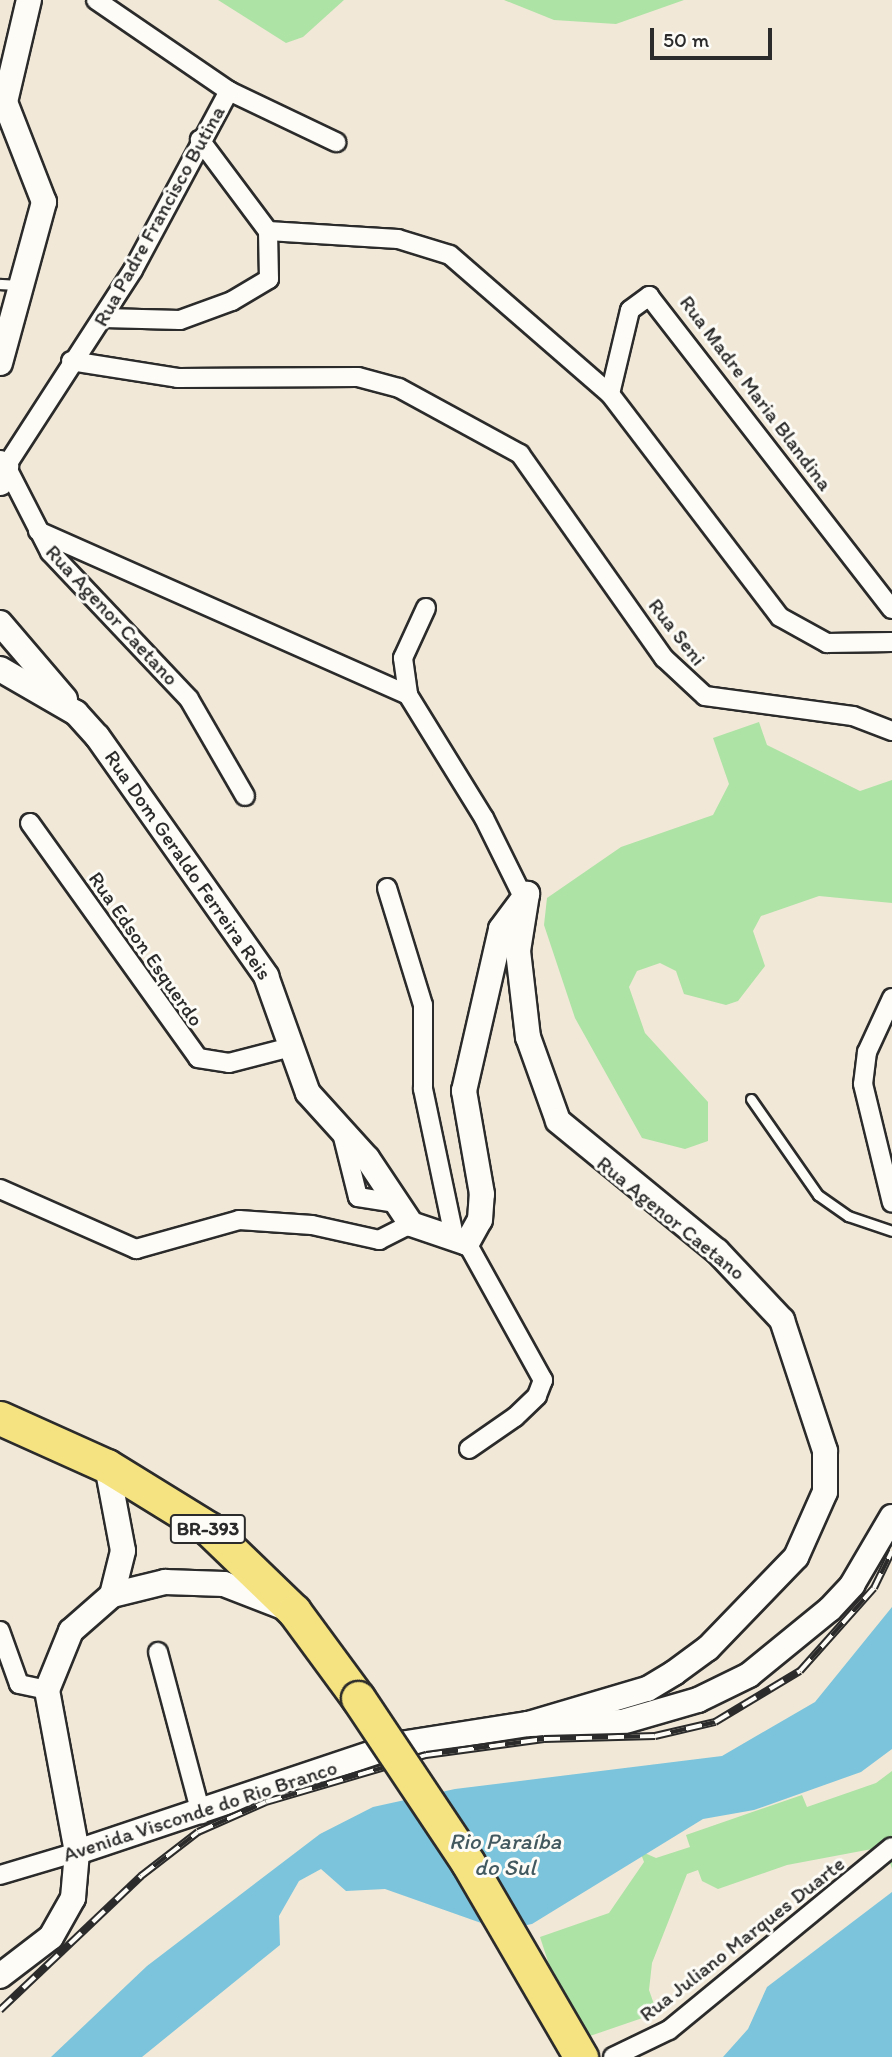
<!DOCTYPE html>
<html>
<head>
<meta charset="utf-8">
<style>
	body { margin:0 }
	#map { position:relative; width:892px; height:2057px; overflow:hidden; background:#f1e8d7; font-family:Itim,sans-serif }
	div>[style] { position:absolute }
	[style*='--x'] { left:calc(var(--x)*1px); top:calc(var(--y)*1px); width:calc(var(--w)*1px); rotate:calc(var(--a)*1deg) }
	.green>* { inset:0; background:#ade3a5 }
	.water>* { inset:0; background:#7bc4dc }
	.roads { filter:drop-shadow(2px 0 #2b2b2b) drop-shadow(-2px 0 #2b2b2b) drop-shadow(0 2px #2b2b2b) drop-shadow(0 -2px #2b2b2b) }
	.lane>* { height:9px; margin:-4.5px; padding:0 4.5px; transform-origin:4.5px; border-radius:4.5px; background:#fdfcf7 }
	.street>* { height:18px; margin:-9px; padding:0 9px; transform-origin:9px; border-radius:9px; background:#fdfcf7 }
	.secondary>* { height:24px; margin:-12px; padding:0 12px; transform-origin:12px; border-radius:12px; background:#fdfcf7 }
	.highway>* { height:33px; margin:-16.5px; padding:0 16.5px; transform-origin:16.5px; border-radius:16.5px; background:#f5e382 }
	.rail>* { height:8px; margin-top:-4px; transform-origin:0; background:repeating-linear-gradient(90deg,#fdfcf7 0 16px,#2b2b2b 0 32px); box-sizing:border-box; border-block:2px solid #2b2b2b }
	.bridges { filter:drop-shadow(2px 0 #2b2b2b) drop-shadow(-2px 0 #2b2b2b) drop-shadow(0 2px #2b2b2b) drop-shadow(0 -2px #2b2b2b) }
	.highway-bridge>* { height:33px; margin:-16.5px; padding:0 16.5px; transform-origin:16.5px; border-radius:16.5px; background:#f5e382 }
	span { translate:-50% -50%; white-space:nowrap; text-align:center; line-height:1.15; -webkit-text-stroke:6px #fdfcf7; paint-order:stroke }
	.shield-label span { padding:2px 5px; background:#fdfcf7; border:2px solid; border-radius:5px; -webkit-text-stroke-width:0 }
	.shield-label { font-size:19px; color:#2b2b2b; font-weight:700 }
	.street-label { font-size:21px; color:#2b2b2b }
	.water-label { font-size:23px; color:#435960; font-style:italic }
	.scale { position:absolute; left:650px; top:28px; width:122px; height:32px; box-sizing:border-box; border:4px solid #2b2b2b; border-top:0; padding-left:9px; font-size:21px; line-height:24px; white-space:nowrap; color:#2b2b2b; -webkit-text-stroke:5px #fdfcf7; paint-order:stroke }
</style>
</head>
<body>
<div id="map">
	<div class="green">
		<div style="clip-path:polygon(218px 0,344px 0,303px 37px,286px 43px)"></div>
		<div style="clip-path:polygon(504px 0,684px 0,616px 24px,554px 20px)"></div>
		<div style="clip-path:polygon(759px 722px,767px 745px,860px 791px,892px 780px,892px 903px,819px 896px,761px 916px,753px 931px,765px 966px,738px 1001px,726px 1005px,684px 994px,676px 971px,660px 963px,637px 971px,629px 987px,645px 1033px,708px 1102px,708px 1141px,685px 1149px,642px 1138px,575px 1018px,544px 925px,547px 898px,621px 847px,713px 815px,729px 784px,713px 738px)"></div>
		<div style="clip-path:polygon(892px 1771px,892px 1869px,888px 1857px,872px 1849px,787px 1865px,718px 1889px,702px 1881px,698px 1870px,687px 1874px,652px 1963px,649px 1990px,657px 2013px,587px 2037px,555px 1983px,540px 1937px,609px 1913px,644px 1862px,640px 1851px,656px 1858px,690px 1847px,686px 1835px,802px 1795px,807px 1807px,876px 1783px)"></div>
	</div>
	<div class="water">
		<div style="clip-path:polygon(892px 1607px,892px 1749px,861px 1772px,754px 1810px,703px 1819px,532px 1924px,501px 1930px,385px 1889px,346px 1891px,321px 1869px,299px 1881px,279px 1916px,280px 1945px,142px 2057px,51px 2057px,147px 1966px,320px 1834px,373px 1807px,455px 1789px,722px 1756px,815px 1702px)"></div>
		<div style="clip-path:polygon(892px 1892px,892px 2057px,723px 2057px,748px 2029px,767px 1987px)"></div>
	</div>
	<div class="roads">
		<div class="lane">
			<div style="--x:0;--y:284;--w:19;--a:3"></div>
			<div style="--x:751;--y:1099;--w:117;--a:55.1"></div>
			<div style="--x:818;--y:1195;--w:37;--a:35"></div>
			<div style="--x:848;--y:1216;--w:46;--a:18.8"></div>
		</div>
		<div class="street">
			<div style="--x:96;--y:0;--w:161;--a:34.4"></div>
			<div style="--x:229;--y:91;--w:119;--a:25.5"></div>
			<div style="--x:229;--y:91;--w:203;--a:118.2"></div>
			<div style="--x:133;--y:270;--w:234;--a:122.9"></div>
			<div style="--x:6;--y:466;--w:97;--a:62.9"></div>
			<div style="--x:50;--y:552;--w:202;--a:46.6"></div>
			<div style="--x:189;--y:699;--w:112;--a:60"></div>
			<div style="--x:268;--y:231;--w:130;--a:3.5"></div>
			<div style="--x:398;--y:239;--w:54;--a:17.1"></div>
			<div style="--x:450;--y:255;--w:212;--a:41"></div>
			<div style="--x:610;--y:394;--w:280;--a:52.7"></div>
			<div style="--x:780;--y:617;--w:54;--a:29"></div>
			<div style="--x:827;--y:643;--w:65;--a:-0.9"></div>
			<div style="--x:104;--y:318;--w:76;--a:1.5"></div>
			<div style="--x:180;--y:320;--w:55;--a:-20.1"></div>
			<div style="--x:232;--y:301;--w:43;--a:-30.7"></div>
			<div style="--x:269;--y:279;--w:48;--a:-91.2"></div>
			<div style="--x:268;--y:231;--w:114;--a:-126.8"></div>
			<div style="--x:71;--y:361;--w:108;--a:9"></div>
			<div style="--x:178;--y:378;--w:180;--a:-0.3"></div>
			<div style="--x:358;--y:377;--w:42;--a:15"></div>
			<div style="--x:399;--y:388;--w:138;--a:28.6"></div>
			<div style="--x:520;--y:454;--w:250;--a:54.8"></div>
			<div style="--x:664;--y:658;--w:56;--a:42.8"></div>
			<div style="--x:705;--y:696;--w:149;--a:7.7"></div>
			<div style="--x:853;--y:716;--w:42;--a:21"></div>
			<div style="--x:610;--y:394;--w:86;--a:-76.6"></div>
			<div style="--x:630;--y:310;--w:24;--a:-36"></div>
			<div style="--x:649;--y:296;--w:396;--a:52.2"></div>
			<div style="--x:38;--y:531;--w:405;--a:23.9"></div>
			<div style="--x:426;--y:608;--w:55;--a:114.7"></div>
			<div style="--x:403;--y:658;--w:37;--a:82"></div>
			<div style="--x:408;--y:695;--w:145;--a:58.3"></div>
			<div style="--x:484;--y:818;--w:84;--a:63.7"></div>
			<div style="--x:30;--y:823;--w:289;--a:54.4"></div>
			<div style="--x:198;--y:1058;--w:31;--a:9"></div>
			<div style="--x:229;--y:1063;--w:60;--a:-14.5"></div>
			<div style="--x:387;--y:888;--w:122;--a:72.9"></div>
			<div style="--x:423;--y:1005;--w:84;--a:90"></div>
			<div style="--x:423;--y:1089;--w:155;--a:78.1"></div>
			<div style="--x:892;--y:998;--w:60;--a:114.8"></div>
			<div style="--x:867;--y:1052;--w:32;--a:97"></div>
			<div style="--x:863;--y:1084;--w:122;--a:76.3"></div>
			<div style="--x:342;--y:1133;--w:66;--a:76"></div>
			<div style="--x:358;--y:1197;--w:37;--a:9"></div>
			<div style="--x:0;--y:1189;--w:149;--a:23.8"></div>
			<div style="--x:136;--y:1249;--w:107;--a:-15.7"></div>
			<div style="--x:239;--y:1220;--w:73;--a:3.9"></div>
			<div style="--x:312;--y:1225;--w:69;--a:12.6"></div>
			<div style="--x:379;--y:1240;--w:36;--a:-27"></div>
			<div style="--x:467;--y:1243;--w:157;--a:61"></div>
			<div style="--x:543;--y:1380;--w:17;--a:111"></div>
			<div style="--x:537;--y:1396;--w:30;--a:136"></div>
			<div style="--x:515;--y:1417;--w:56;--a:145.2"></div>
			<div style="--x:0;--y:1631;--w:56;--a:70.3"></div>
			<div style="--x:19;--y:1684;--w:29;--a:12"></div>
			<div style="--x:158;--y:1652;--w:168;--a:75.1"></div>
			<div style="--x:0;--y:1875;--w:80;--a:-16.6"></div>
			<div style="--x:613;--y:2057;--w:62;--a:-25.7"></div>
			<div style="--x:669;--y:2030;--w:288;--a:-39.4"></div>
		</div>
		<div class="secondary">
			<div style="--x:0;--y:363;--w:167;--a:-74.7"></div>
			<div style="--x:44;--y:202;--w:107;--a:-111.3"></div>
			<div style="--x:5;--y:102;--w:105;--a:-76.8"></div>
			<div style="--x:0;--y:463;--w:7;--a:27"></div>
			<div style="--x:6;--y:466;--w:18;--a:109"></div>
			<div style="--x:0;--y:623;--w:100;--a:49.5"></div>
			<div style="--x:0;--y:669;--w:88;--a:30.1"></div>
			<div style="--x:76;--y:713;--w:31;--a:48"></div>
			<div style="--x:97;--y:736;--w:294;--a:54.8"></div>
			<div style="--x:266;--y:976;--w:124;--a:70.3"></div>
			<div style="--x:308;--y:1093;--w:88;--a:47.8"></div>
			<div style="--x:367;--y:1158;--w:79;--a:56.3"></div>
			<div style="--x:411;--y:1224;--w:59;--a:18.7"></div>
			<div style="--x:467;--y:1243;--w:26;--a:-61"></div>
			<div style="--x:480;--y:1220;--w:26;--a:-86"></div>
			<div style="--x:482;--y:1194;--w:105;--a:-99.9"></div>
			<div style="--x:464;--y:1091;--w:166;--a:-77.1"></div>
			<div style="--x:501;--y:929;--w:44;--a:-53.4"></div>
			<div style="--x:527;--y:894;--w:58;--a:99"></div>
			<div style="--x:518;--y:951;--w:87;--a:83.4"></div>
			<div style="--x:528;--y:1037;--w:89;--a:70.3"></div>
			<div style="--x:558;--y:1121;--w:205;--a:39.3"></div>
			<div style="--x:717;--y:1251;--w:95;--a:46.7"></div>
			<div style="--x:782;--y:1320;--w:138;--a:71.8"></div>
			<div style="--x:825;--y:1451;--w:41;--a:90"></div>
			<div style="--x:825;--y:1492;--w:71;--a:114"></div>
			<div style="--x:796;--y:1557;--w:127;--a:134"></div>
			<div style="--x:708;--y:1648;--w:42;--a:143.7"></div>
			<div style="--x:674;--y:1673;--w:31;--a:149"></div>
			<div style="--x:647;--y:1689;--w:124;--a:163.6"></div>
			<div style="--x:107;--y:1466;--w:86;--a:79.3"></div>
			<div style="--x:123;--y:1551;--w:45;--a:104"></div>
			<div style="--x:77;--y:1852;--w:341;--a:-18.5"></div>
			<div style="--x:400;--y:1744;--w:130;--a:-8.9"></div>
			<div style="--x:528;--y:1724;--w:94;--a:-1.2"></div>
			<div style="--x:622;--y:1722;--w:79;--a:-16.1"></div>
			<div style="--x:698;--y:1700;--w:57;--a:-26.1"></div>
			<div style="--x:749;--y:1675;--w:104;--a:-39.2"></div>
			<div style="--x:830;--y:1609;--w:33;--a:-47"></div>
			<div style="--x:852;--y:1585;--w:79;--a:-59.5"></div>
			<div style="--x:0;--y:1976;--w:64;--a:-37.4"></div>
			<div style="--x:51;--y:1937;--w:45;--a:-60.6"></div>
			<div style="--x:73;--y:1898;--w:46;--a:-85"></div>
			<div style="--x:77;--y:1852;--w:165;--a:-100.5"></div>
			<div style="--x:47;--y:1690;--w:64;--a:-67.9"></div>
			<div style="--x:71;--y:1631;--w:55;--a:-41.3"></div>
			<div style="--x:112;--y:1595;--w:55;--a:-13.8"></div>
			<div style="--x:165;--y:1582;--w:59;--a:1.9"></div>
			<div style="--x:224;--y:1584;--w:63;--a:21.3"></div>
		</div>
		<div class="highway">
			<div style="--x:0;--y:1418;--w:117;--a:24.2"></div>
			<div style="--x:107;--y:1466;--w:120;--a:31.7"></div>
			<div style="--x:209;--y:1529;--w:118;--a:44"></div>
			<div style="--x:294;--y:1611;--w:108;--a:53.7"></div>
		</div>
	</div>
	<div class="rail">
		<div style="--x:0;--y:2010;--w:195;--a:-43.5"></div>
		<div style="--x:141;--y:1876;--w:72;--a:-37.7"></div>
		<div style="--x:198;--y:1832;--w:74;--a:-23.8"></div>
		<div style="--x:266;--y:1802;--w:167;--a:-16.4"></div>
		<div style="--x:426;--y:1755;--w:119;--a:-7.7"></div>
		<div style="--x:544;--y:1739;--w:111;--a:-1.5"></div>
		<div style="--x:655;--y:1736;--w:62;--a:-13.1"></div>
		<div style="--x:715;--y:1722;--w:99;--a:-31"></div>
		<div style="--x:800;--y:1671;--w:111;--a:-48.3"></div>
		<div style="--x:874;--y:1588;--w:41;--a:-64.1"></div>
	</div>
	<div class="bridges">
		<div class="highway-bridge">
			<div style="--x:358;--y:1698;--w:198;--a:56.3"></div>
			<div style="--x:468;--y:1863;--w:225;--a:59.8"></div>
		</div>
	</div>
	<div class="shield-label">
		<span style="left:208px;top:1529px">BR-393</span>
	</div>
	<div class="street-label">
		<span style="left:159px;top:216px;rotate:-61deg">Rua Padre Francisco Butina</span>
		<span style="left:756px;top:393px;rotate:53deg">Rua Madre Maria Blandina</span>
		<span style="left:112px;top:615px;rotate:47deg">Rua Agenor Caetano</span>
		<span style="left:677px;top:632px;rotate:52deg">Rua Seni</span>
		<span style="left:188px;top:865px;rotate:55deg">Rua Dom Geraldo Ferreira Reis</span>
		<span style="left:146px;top:949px;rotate:55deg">Rua Edson Esquerdo</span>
		<span style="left:671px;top:1218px;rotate:39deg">Rua Agenor Caetano</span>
		<span style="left:200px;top:1811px;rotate:-18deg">Avenida Visconde do Rio Branco</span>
		<span style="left:742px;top:1939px;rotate:-38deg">Rua Juliano Marques Duarte</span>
	</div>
	<div class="water-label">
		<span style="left:505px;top:1854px">Rio Paraíba<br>do Sul</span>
	</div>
	<div class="scale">50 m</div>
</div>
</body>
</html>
